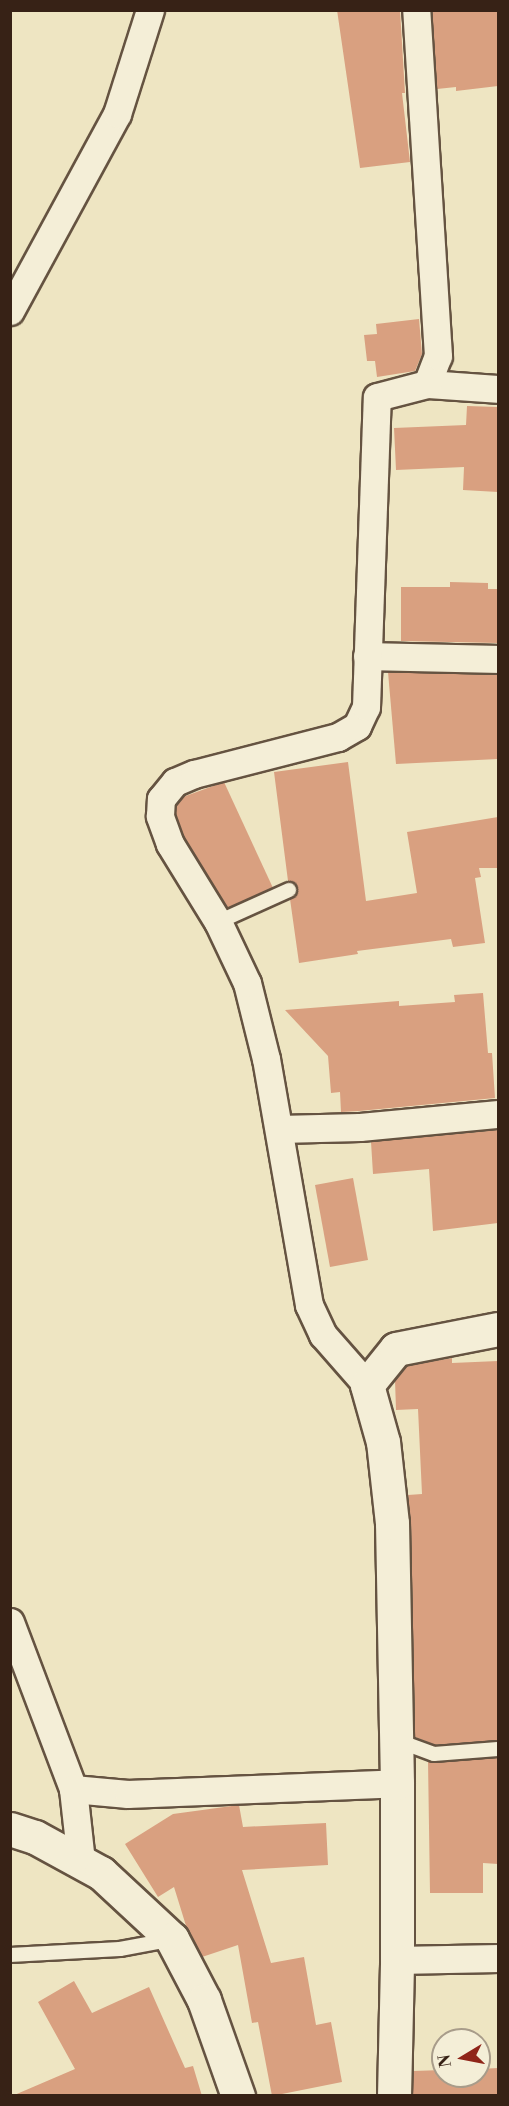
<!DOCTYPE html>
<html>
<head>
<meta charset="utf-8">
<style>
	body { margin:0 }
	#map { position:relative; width:509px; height:2106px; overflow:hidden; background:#eee5c2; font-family:"Libre Bodoni",serif }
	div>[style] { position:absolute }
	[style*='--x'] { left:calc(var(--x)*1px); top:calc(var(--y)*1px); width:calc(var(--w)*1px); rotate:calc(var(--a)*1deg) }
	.building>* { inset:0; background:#d9a080 }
	.roads { filter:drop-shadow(2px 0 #655341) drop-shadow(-2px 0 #655341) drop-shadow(0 2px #655341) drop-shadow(0 -2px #655341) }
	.service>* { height:14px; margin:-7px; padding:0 7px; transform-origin:7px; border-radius:7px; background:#f4eed7 }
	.minor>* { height:27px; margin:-13.5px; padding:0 13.5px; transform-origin:13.5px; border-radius:13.5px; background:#f4eed7 }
	.tertiary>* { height:33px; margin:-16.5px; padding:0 16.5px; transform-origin:16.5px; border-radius:16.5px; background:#f4eed7 }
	span { translate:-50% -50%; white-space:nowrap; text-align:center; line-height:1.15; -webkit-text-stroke:4.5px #f4eed7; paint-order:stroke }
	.frame { position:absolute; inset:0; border:12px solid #372216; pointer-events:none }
	.north { position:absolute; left:431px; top:2028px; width:60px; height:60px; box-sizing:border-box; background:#f4eed7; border:2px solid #a89c8a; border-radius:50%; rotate:260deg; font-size:16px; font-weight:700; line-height:24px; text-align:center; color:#372216 }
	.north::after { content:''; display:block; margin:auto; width:21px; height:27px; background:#8f2418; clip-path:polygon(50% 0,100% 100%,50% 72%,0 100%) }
</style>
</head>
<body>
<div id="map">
	<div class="building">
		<div style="clip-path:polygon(337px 10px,400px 10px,405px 93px,402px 93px,410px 162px,360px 168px)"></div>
		<div style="clip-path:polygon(432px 10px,498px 10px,498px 86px,456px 91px,456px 87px,437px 89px)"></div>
		<div style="clip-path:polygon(419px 319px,422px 354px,415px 371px,377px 377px,375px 361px,367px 361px,364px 335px,377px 334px,376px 324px)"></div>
		<div style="clip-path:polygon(467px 406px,498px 407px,498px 492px,463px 490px,464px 467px,396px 470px,394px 428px,466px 425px)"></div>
		<div style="clip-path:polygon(450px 582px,488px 583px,488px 589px,498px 589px,498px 643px,401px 641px,401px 587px,450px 587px)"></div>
		<div style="clip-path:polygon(388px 672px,498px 675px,498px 759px,396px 764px)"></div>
		<div style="clip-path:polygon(348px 762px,366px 901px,417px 893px,407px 832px,498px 817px,498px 868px,479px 868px,481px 877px,475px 878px,485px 943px,453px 947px,451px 939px,357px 951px,358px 954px,299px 963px,290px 899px,298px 890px,295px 883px,288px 881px,274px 772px)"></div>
		<div style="clip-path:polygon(224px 782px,273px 888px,228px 908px,184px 837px,176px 814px,176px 805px,183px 797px)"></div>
		<div style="clip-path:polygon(483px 993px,488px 1053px,492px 1053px,495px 1098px,359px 1111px,341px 1112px,340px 1092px,331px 1093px,328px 1056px,285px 1010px,399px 1001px,399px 1006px,455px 1002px,454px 995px)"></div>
		<div style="clip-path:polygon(498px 1130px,498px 1223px,433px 1231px,429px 1169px,373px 1174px,371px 1142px)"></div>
		<div style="clip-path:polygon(353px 1178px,368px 1260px,330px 1267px,315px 1185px)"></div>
		<div style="clip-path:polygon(452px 1358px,452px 1363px,498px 1361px,498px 1740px,435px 1745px,415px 1737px,411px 1523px,408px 1495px,422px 1494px,418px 1409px,396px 1410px,395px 1380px,406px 1366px)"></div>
		<div style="clip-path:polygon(498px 1758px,498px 1864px,483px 1863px,483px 1893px,430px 1893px,428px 1761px)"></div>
		<div style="clip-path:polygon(239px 1805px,243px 1827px,326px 1823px,328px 1865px,242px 1870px,271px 1963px,304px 1957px,316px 2025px,331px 2022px,342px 2082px,272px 2096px,258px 2022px,252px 2023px,238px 1945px,202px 1957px,187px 1929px,174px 1887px,158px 1897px,125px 1844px,173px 1814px)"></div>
		<div style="clip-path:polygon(74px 1981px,92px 2013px,149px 1987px,185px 2068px,193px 2066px,202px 2096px,12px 2096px,75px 2069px,38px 2002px)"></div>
		<div style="clip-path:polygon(498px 2068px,498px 2096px,413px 2096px,413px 2071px,443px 2070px,443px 2076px,479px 2076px,479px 2069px)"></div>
	</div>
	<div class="roads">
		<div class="service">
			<div style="--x:218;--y:922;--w:78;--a:-24.3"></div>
			<div style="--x:396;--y:1740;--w:40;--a:20.2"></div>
			<div style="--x:434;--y:1754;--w:64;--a:-4.5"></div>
			<div style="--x:10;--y:1955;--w:110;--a:-3.1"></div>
			<div style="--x:120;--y:1949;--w:50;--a:-10.4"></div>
		</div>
		<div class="minor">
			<div style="--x:10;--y:311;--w:224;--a:-61.5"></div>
			<div style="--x:117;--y:114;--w:109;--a:-72.4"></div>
			<div style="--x:427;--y:384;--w:71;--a:4"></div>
			<div style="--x:367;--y:656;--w:131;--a:1.3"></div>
			<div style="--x:279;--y:1129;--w:81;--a:-1.4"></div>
			<div style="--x:360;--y:1127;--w:139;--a:-5.4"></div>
			<div style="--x:367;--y:1385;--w:67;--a:-131.3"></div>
			<div style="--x:323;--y:1335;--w:33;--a:-115"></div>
			<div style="--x:309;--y:1305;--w:250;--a:-99.9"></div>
			<div style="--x:266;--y:1059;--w:78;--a:-104"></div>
			<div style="--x:247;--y:983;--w:68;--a:-115.4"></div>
			<div style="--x:218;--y:922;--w:92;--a:-121.6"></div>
			<div style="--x:170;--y:844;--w:30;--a:-110"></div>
			<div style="--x:160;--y:816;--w:17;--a:-87"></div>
			<div style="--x:161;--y:799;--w:22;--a:-51"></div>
			<div style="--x:175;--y:782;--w:21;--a:-23"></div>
			<div style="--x:194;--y:774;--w:149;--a:-14.4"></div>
			<div style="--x:338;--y:737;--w:22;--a:-30"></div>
			<div style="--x:357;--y:726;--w:21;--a:-65"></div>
			<div style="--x:366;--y:707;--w:310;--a:-88"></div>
			<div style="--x:377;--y:397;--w:52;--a:-14.6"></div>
			<div style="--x:427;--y:384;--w:30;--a:-69"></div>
			<div style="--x:438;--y:356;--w:347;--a:-93.6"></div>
			<div style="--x:10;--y:1622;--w:178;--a:69.3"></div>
			<div style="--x:73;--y:1789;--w:72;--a:83.7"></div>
			<div style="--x:73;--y:1789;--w:55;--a:5.2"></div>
			<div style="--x:128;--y:1794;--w:269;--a:-2.3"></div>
			<div style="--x:397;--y:1960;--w:101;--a:-1.1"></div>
		</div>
		<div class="tertiary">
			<div style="--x:10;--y:1829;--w:26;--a:18"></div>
			<div style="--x:35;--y:1837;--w:75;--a:28.6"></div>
			<div style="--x:101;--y:1873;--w:97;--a:42.9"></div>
			<div style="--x:172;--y:1939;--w:69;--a:62.3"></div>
			<div style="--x:204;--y:2000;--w:102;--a:70.5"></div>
			<div style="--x:394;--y:2096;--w:136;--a:-88.7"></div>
			<div style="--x:397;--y:1960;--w:177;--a:-90"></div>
			<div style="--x:397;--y:1783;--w:260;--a:-91.1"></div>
			<div style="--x:392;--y:1523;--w:81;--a:-96.3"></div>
			<div style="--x:383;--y:1442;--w:59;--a:-105.7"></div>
			<div style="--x:367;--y:1385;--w:46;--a:-51.1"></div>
			<div style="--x:396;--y:1349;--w:104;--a:-11.1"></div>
		</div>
	</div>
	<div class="frame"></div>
	<div class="north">N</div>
</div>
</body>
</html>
